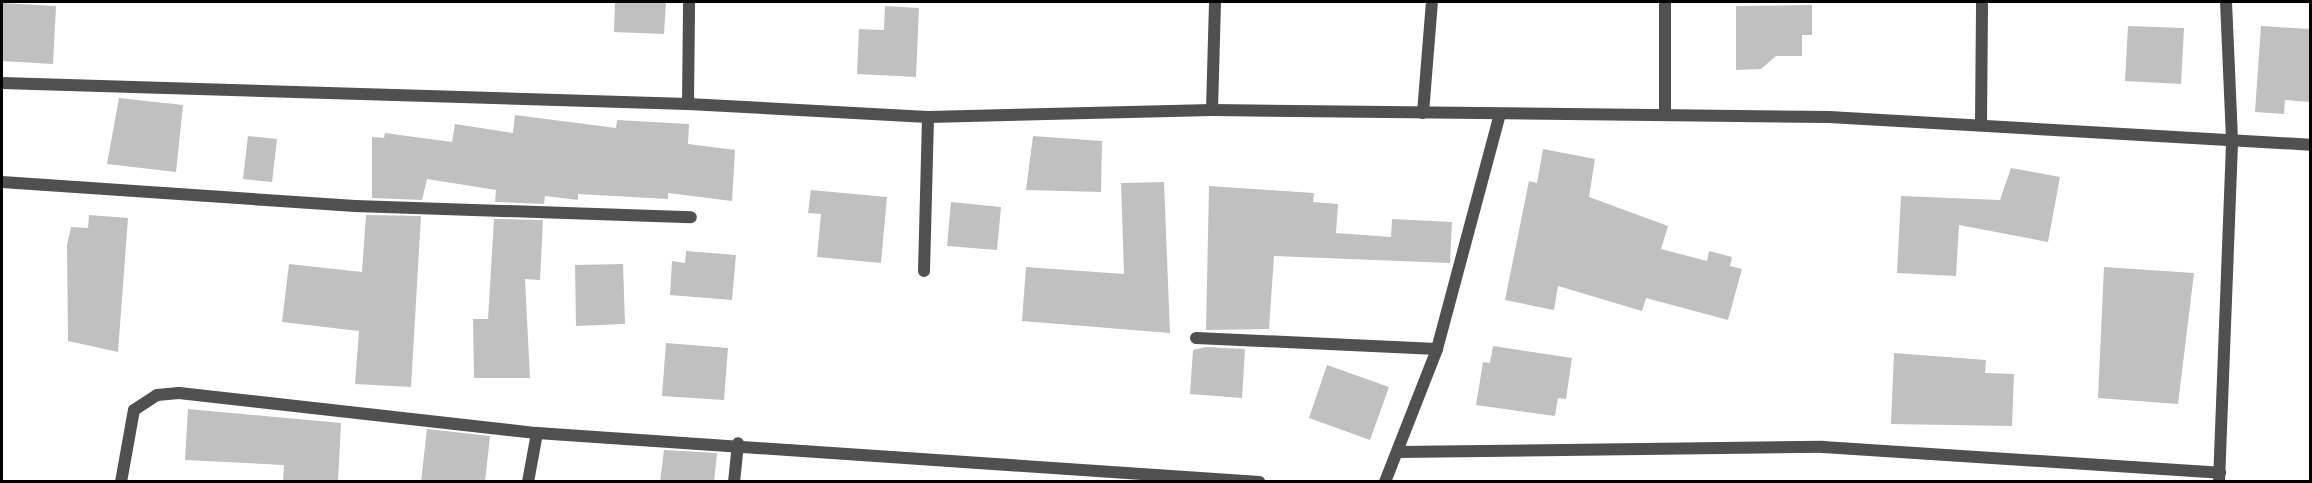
<!DOCTYPE html>
<html>
<head>
<meta charset="utf-8">
<style>
	body { margin:0 }
	#map { position:relative; width:2312px; height:483px; overflow:hidden; background:#fff; font-family:Figtree,sans-serif }
	div>[style] { position:absolute }
	[style*='--x'] { left:calc(var(--x)*1px); top:calc(var(--y)*1px); width:calc(var(--w)*1px); rotate:calc(var(--a)*1deg) }
	.building>* { inset:0; background:#c0c0c0 }
	.minor>* { height:12px; margin:-6px; padding:0 6px; transform-origin:6px; border-radius:6px; background:#505050 }
	span { translate:-50% -50%; white-space:nowrap; text-align:center; line-height:1.15; -webkit-text-stroke:5px #fff; paint-order:stroke }
	.frame { position:absolute; inset:0; border:3px solid #000; pointer-events:none }
</style>
</head>
<body>
<div id="map">
	<div class="building">
		<div style="clip-path:polygon(615px 2px,666px 2px,664px 34px,614px 32px)"></div>
		<div style="clip-path:polygon(2px 3px,56px 6px,53px 64px,2px 61px)"></div>
		<div style="clip-path:polygon(1812px 5px,1812px 35px,1802px 35px,1802px 56px,1776px 56px,1761px 69px,1736px 70px,1736px 6px)"></div>
		<div style="clip-path:polygon(885px 6px,919px 8px,916px 77px,857px 74px,859px 29px,884px 30px)"></div>
		<div style="clip-path:polygon(2128px 26px,2184px 28px,2181px 84px,2125px 81px)"></div>
		<div style="clip-path:polygon(2261px 26px,2310px 29px,2310px 102px,2285px 100px,2284px 114px,2255px 112px)"></div>
		<div style="clip-path:polygon(119px 98px,183px 105px,176px 172px,107px 164px)"></div>
		<div style="clip-path:polygon(515px 115px,616px 128px,617px 120px,689px 124px,688px 144px,735px 150px,732px 201px,668px 193px,668px 199px,578px 194px,578px 200px,545px 196px,544px 204px,495px 202px,496px 190px,427px 179px,422px 200px,372px 198px,372px 137px,384px 138px,385px 133px,452px 142px,455px 124px,513px 133px)"></div>
		<div style="clip-path:polygon(248px 136px,277px 139px,272px 182px,243px 179px)"></div>
		<div style="clip-path:polygon(1033px 136px,1102px 141px,1101px 192px,1026px 190px)"></div>
		<div style="clip-path:polygon(1543px 149px,1595px 159px,1589px 197px,1668px 226px,1661px 249px,1707px 261px,1709px 251px,1732px 257px,1730px 266px,1742px 269px,1728px 320px,1646px 298px,1642px 311px,1558px 286px,1554px 310px,1505px 300px,1529px 181px,1537px 183px)"></div>
		<div style="clip-path:polygon(2011px 168px,2060px 177px,2048px 242px,1959px 225px,1956px 276px,1897px 273px,1901px 196px,2000px 200px)"></div>
		<div style="clip-path:polygon(1164px 182px,1170px 333px,1022px 321px,1026px 267px,1124px 274px,1121px 183px)"></div>
		<div style="clip-path:polygon(1209px 186px,1314px 193px,1313px 202px,1338px 204px,1336px 233px,1391px 237px,1392px 219px,1452px 222px,1450px 263px,1274px 256px,1269px 329px,1206px 330px)"></div>
		<div style="clip-path:polygon(811px 190px,887px 197px,881px 263px,817px 257px,821px 214px,808px 213px)"></div>
		<div style="clip-path:polygon(951px 202px,1001px 207px,997px 250px,947px 246px)"></div>
		<div style="clip-path:polygon(89px 215px,128px 218px,118px 352px,68px 341px,67px 245px,71px 227px,88px 228px)"></div>
		<div style="clip-path:polygon(366px 215px,421px 216px,411px 387px,355px 384px,359px 331px,282px 322px,289px 264px,362px 272px)"></div>
		<div style="clip-path:polygon(494px 219px,543px 220px,540px 280px,525px 279px,530px 378px,474px 378px,473px 319px,488px 319px)"></div>
		<div style="clip-path:polygon(686px 251px,736px 255px,732px 300px,670px 295px,672px 261px,685px 263px)"></div>
		<div style="clip-path:polygon(623px 264px,625px 324px,576px 326px,575px 265px)"></div>
		<div style="clip-path:polygon(2104px 267px,2194px 273px,2178px 404px,2098px 398px)"></div>
		<div style="clip-path:polygon(666px 343px,728px 348px,724px 400px,662px 396px)"></div>
		<div style="clip-path:polygon(1493px 346px,1572px 358px,1566px 399px,1558px 398px,1555px 416px,1476px 405px,1483px 362px,1490px 363px)"></div>
		<div style="clip-path:polygon(1206px 347px,1245px 349px,1242px 398px,1190px 394px,1193px 350px)"></div>
		<div style="clip-path:polygon(1894px 353px,1986px 360px,1985px 373px,2014px 374px,2012px 426px,1891px 424px)"></div>
		<div style="clip-path:polygon(1327px 365px,1389px 387px,1370px 440px,1309px 418px)"></div>
		<div style="clip-path:polygon(188px 409px,341px 423px,338px 482px,283px 482px,284px 465px,185px 460px)"></div>
		<div style="clip-path:polygon(427px 429px,490px 436px,485px 482px,421px 482px)"></div>
		<div style="clip-path:polygon(664px 450px,717px 453px,714px 482px,660px 482px)"></div>
	</div>
	<div class="minor">
		<div style="--x:2;--y:83;--w:686;--a:1.75"></div>
		<div style="--x:688;--y:104;--w:240;--a:3.1"></div>
		<div style="--x:928;--y:117;--w:284;--a:-1.4"></div>
		<div style="--x:1212;--y:110;--w:617;--a:0.65"></div>
		<div style="--x:1829;--y:117;--w:482;--a:3.3"></div>
		<div style="--x:688;--y:104;--w:102;--a:-89.4"></div>
		<div style="--x:1212;--y:110;--w:108;--a:-88.4"></div>
		<div style="--x:1423;--y:113;--w:111;--a:-85.4"></div>
		<div style="--x:1665;--y:113;--w:111;--a:-90"></div>
		<div style="--x:1981;--y:123;--w:121;--a:-89.5"></div>
		<div style="--x:2;--y:182;--w:354;--a:3.9"></div>
		<div style="--x:355;--y:206;--w:336;--a:1.9"></div>
		<div style="--x:924;--y:271;--w:154;--a:-88.5"></div>
		<div style="--x:1196;--y:338;--w:241;--a:2.6"></div>
		<div style="--x:1398;--y:452;--w:425;--a:-0.7"></div>
		<div style="--x:1823;--y:447;--w:398;--a:3.7"></div>
		<div style="--x:121;--y:482;--w:73;--a:-79.8"></div>
		<div style="--x:134;--y:410;--w:27;--a:-33"></div>
		<div style="--x:157;--y:395;--w:22;--a:-5"></div>
		<div style="--x:179;--y:393;--w:360;--a:6.4"></div>
		<div style="--x:537;--y:433;--w:724;--a:3.88"></div>
		<div style="--x:528;--y:482;--w:50;--a:-79.6"></div>
		<div style="--x:734;--y:482;--w:39;--a:-84"></div>
		<div style="--x:1385;--y:482;--w:143;--a:-68.6"></div>
		<div style="--x:1437;--y:349;--w:243;--a:-75"></div>
		<div style="--x:2219;--y:482;--w:343;--a:-87.8"></div>
		<div style="--x:2232;--y:139;--w:137;--a:-92.5"></div>
	</div>
	<div class="frame"></div>
</div>
</body>
</html>
